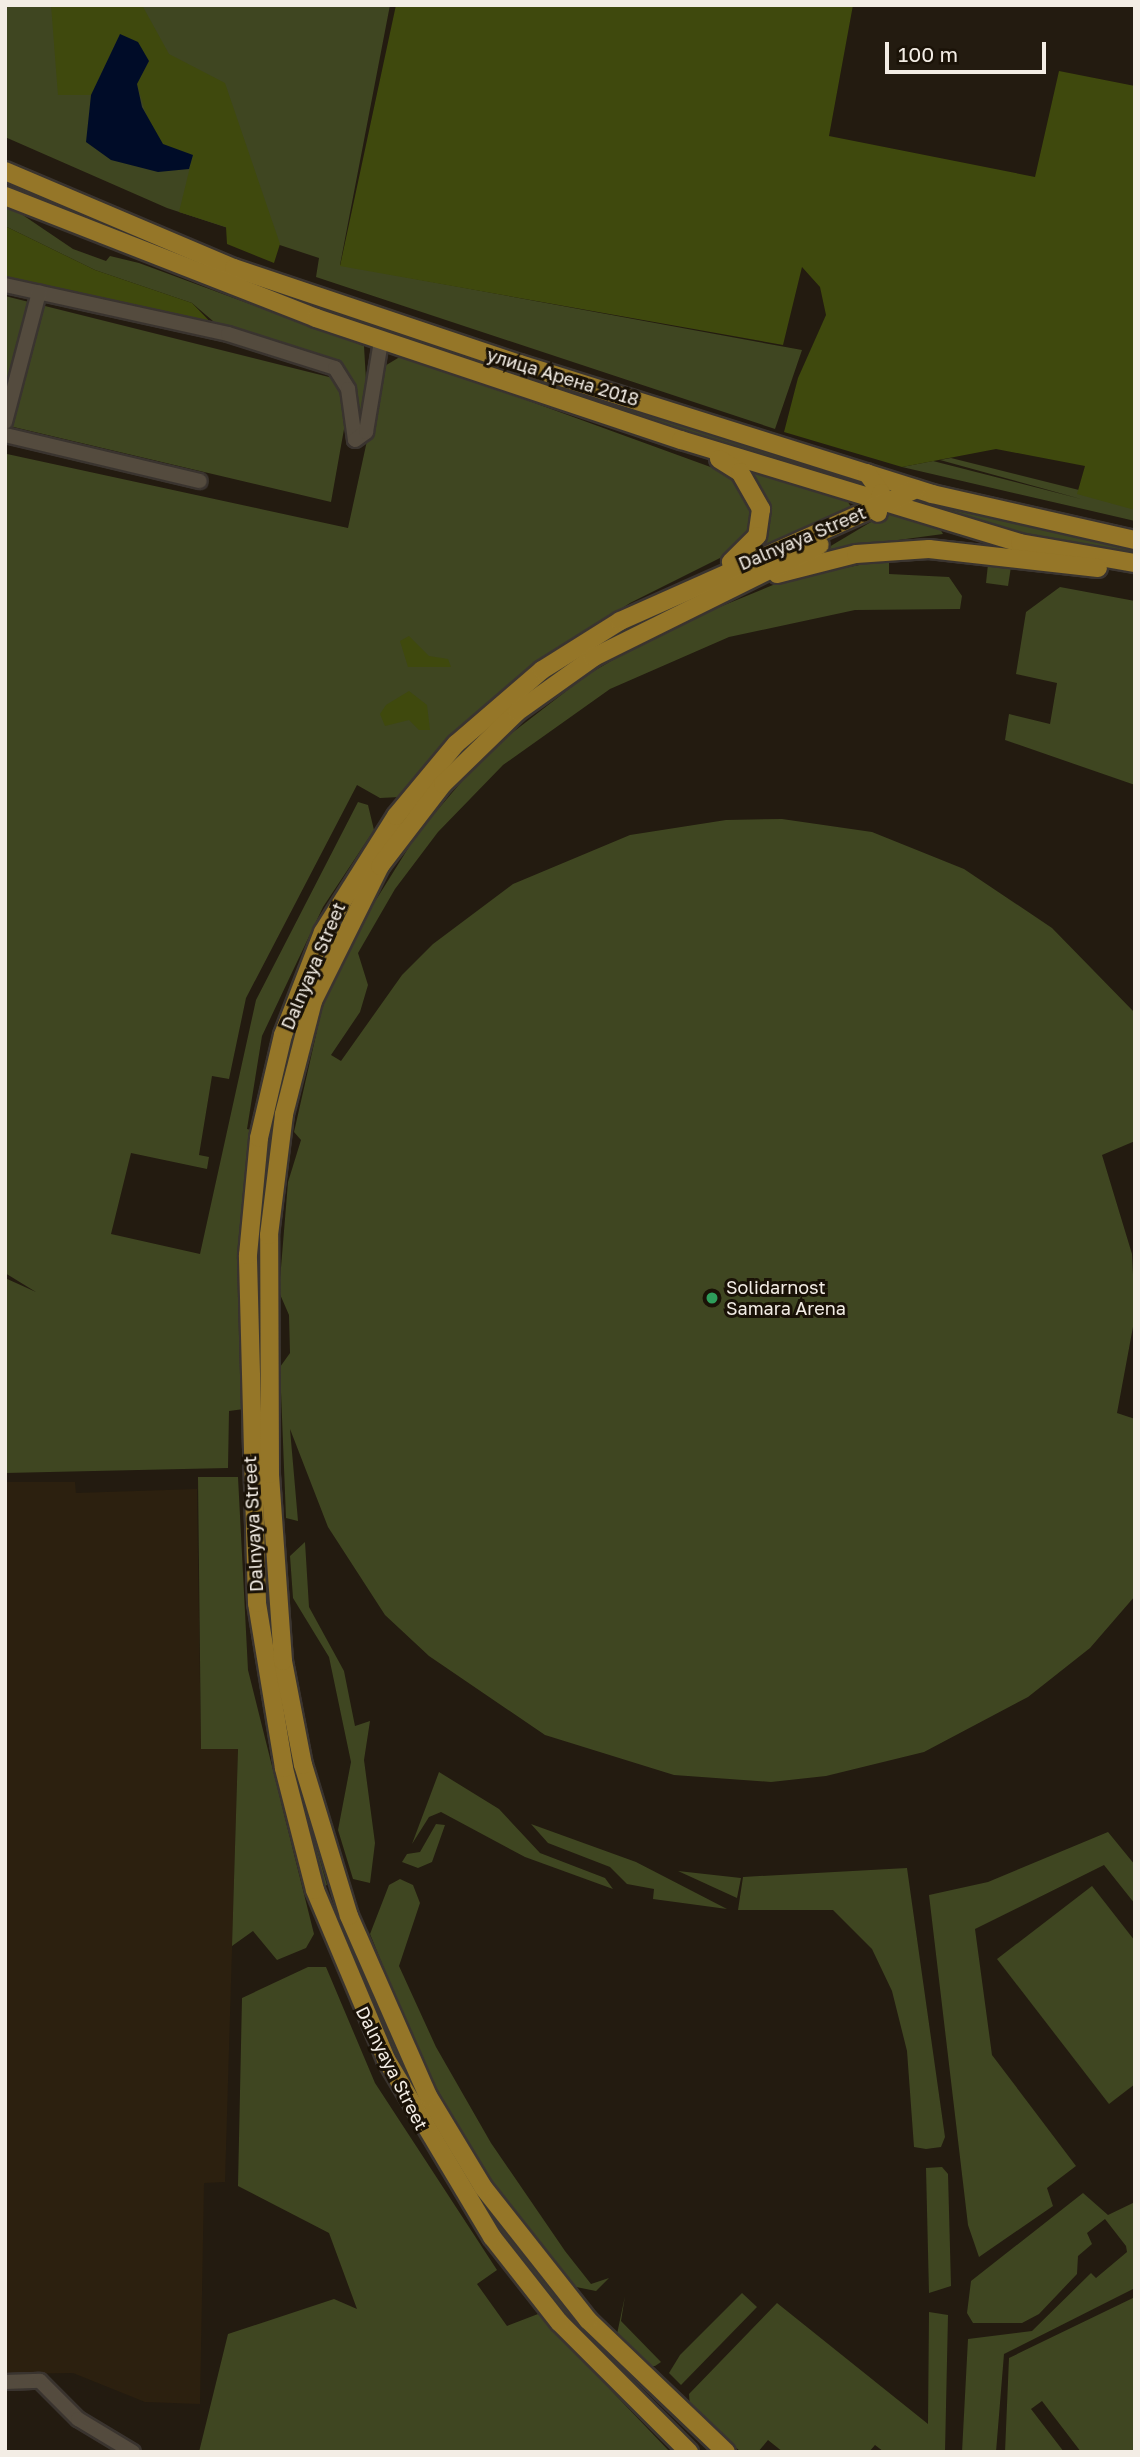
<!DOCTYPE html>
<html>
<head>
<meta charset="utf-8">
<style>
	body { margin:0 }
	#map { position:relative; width:1140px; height:2457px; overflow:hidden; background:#231b10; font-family:"Golos Text",sans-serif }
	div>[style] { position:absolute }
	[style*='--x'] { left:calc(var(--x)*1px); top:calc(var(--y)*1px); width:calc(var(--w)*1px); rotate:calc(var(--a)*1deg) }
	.built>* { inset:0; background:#2c200f }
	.green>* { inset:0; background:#3f4621 }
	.forest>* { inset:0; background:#3f490d }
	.water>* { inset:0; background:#000c28 }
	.roads { filter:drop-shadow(2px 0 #3a342f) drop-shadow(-2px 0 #3a342f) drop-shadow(0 2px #3a342f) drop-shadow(0 -2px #3a342f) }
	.minor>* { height:14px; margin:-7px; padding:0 7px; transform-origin:7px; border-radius:7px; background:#544b3e }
	.major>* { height:18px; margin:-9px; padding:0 9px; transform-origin:9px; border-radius:9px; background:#957628 }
	.dots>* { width:19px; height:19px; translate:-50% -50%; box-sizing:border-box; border:4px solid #1a1207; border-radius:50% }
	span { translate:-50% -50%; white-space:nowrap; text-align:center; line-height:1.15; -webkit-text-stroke:6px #1a1207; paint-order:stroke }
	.street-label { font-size:18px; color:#f3ede5 }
	.poi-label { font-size:18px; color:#f3ede5 }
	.left { translate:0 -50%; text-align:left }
	.frame { position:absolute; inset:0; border:7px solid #f3ede5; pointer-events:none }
	.scale { position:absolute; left:885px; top:42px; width:161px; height:32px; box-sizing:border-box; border:4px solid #f3ede5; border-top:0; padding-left:9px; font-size:21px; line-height:24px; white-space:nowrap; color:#f3ede5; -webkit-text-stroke:5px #1a1207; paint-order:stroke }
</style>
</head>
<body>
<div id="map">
	<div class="built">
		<div style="clip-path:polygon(5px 1482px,75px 1482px,76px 1493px,197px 1489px,201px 1749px,238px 1749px,225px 2182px,204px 2183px,200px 2404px,145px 2402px,73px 2373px,5px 2374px)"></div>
	</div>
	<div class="green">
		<div style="clip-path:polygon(5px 5px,390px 5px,340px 265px,802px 350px,775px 429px,316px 277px,319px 258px,167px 208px,5px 137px)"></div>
		<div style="clip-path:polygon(55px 201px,298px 298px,854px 481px,859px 488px,288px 303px,49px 206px)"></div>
		<div style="clip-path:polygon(5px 203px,73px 249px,106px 261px,110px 256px,139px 263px,364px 346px,368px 414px,359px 433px,346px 418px,331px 502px,5px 425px,5px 296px,341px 380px,335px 368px,228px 334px,192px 303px,95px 270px,5px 226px)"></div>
		<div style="clip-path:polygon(403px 355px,727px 473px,750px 505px,750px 531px,738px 549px,630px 603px,557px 651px,400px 797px,380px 798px,357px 785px,246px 998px,229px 1079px,212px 1076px,199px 1155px,209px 1157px,207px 1169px,131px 1153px,111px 1234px,200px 1254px,256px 1000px,358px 802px,368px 805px,374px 830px,323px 907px,262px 1036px,247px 1129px,255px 1131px,244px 1409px,229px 1411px,228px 1468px,5px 1473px,5px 1278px,36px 1292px,5px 1273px,7px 454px,348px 528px,383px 367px)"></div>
		<div style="clip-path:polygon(951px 458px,1135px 504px,1135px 521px,902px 467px,933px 461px,1081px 499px,940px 460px)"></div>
		<div style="clip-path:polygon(752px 469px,846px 499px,853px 510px,765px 550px,759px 544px)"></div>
		<div style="clip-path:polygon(918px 503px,1135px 548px,1135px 557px,1040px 541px)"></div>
		<div style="clip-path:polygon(886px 513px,939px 527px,943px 534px,824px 550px)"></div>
		<div style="clip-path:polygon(889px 559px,889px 574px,949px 577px,962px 596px,960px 609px,855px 610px,729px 637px,610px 689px,503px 765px,438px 832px,395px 889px,358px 953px,368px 985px,360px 1012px,331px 1055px,341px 1061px,402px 975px,433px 944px,513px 884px,630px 835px,726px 820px,782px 819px,872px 832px,964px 869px,1052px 928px,1135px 1013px,1135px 1141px,1102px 1155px,1132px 1254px,1135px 1316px,1117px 1413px,1135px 1419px,1135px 1596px,1090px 1648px,1028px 1697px,924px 1752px,826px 1776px,771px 1782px,674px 1775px,545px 1735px,429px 1656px,385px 1615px,328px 1527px,290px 1429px,298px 1521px,286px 1518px,280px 1367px,290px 1353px,289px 1315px,279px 1292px,288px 1182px,301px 1140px,294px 1132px,323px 1004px,351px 940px,417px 834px,486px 753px,587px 675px,666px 629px,785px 580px)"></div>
		<div style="clip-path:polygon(988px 564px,1011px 567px,1008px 586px,986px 583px)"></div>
		<div style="clip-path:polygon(1060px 587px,1135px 601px,1135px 785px,1005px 740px,1009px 714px,1050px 724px,1057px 683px,1016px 674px,1026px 612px)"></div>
		<div style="clip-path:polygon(312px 991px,271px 1151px,259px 1303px,253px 1304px,269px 1120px,295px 1020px)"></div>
		<div style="clip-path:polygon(198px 1477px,238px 1477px,248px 1670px,314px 1934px,306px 1948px,277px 1960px,253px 1931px,232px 1946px,238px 1749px,201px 1749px)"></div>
		<div style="clip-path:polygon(305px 1542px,309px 1607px,344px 1671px,355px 1726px,370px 1721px,364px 1760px,375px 1843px,370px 1883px,353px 1879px,338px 1830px,351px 1762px,329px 1657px,293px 1598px,290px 1556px)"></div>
		<div style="clip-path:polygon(439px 1772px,499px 1809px,540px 1853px,605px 1878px,613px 1889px,525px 1857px,441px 1812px,429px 1817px,412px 1844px)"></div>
		<div style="clip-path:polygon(291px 1778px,297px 1778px,327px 1885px,322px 1887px)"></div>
		<div style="clip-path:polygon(436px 1824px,445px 1825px,432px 1862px,418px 1868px,402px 1862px,407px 1854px,420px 1852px)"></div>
		<div style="clip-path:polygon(531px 1824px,636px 1862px,727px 1909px,653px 1899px,654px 1889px,627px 1884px,610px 1867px,548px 1843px)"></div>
		<div style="clip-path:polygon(1108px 1832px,1135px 1865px,1135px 1904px,1104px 1865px,975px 1929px,992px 2055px,1076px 2166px,1047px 2188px,1053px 2206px,979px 2257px,968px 2225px,929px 1895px,988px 1882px)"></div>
		<div style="clip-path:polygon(907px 1868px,945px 2137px,941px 2147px,926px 2149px,914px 2147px,907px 2051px,892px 1991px,872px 1949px,833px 1910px,738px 1910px,743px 1877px)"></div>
		<div style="clip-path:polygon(678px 1871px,741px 1878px,737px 1898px)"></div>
		<div style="clip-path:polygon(400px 1879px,413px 1885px,420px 1903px,399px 1966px,436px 2047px,491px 2143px,565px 2251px,591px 2284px,609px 2278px,596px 2291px,576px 2287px,492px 2186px,423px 2064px,370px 1934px,389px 1885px)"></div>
		<div style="clip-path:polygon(1092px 1886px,1135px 1941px,1135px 2084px,1109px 2104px,997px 1959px)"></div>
		<div style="clip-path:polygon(356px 1960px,431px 2117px,504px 2231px,570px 2316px,565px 2319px,481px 2208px,406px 2084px,351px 1962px)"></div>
		<div style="clip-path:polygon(308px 1967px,326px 1967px,375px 2083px,497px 2270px,477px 2284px,507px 2326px,538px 2314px,670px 2452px,199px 2452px,228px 2334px,334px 2299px,357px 2309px,329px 2233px,238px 2186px,242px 1998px)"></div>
		<div style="clip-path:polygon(942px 2167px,948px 2174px,951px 2286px,929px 2293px,926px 2168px)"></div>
		<div style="clip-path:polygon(1083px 2193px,1108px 2215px,1135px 2202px,1135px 2288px,1004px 2354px,996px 2452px,962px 2452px,968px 2339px,1032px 2331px,1091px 2273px,1096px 2278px,1127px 2252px,1126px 2246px,1105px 2219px,1087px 2233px,1092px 2244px,1078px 2256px,1077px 2274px,1039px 2314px,1022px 2323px,973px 2323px,967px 2313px,971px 2281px)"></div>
		<div style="clip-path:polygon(742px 2293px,757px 2307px,681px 2385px,669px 2373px,680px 2355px)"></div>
		<div style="clip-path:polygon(625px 2296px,621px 2321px,661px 2362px,655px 2366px,648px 2366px,617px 2334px)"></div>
		<div style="clip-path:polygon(1135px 2297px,1135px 2452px,1081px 2452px,1042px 2401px,1031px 2409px,1064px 2452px,1005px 2452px,1009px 2358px)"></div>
		<div style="clip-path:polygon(777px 2303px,928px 2424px,929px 2312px,948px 2315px,945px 2452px,884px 2452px,875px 2445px,869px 2452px,783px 2452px,768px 2440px,758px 2452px,741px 2452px,690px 2408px,689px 2394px)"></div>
	</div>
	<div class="forest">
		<div style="clip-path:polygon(51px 5px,142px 5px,169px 54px,225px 83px,280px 244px,274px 263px,227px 244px,226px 227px,179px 212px,193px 155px,156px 147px,137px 84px,149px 61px,120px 34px,91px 95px,58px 95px)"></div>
		<div style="clip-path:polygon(396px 5px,853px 5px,829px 136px,1035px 177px,1059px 71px,1135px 86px,1135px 510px,1077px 494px,1085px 466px,996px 449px,902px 467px,784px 432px,798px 378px,826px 315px,820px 287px,802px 267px,783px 345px,340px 266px)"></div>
		<div style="clip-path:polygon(5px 226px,95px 270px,192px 303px,222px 334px,5px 283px)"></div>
		<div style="clip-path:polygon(409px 636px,429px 656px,448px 659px,451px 667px,408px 667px,400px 641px)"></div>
		<div style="clip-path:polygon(409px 691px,427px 705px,430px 730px,419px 730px,409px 720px,385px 726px,380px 714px,386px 705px)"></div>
	</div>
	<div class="water">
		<div style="clip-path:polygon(120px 34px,138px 42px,149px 61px,137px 84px,142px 107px,163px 144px,193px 155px,189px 169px,158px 172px,111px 160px,86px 142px,91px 95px)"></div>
	</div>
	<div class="roads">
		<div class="minor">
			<div style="--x:5;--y:285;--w:228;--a:12.4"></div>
			<div style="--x:228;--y:334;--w:112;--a:17.6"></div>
			<div style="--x:335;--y:368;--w:25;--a:58"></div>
			<div style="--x:348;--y:389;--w:51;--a:82.2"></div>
			<div style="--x:355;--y:440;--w:14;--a:-36"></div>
			<div style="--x:366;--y:432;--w:92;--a:-80.6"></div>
			<div style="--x:5;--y:422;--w:134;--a:-75.3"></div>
			<div style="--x:5;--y:435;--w:200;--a:13.3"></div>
			<div style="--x:5;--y:2382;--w:35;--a:-2"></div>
			<div style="--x:40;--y:2381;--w:54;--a:45"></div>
			<div style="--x:78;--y:2419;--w:64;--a:31"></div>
		</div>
		<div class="major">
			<div style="--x:5;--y:171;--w:249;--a:23"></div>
			<div style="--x:234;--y:268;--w:302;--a:18.6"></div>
			<div style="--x:520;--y:364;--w:432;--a:17.5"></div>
			<div style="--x:932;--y:494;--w:208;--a:12.8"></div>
			<div style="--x:5;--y:196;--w:334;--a:21.4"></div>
			<div style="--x:316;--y:318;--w:385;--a:18.5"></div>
			<div style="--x:681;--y:440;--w:354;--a:16.9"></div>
			<div style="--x:1020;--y:543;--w:117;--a:9.9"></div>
			<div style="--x:719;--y:459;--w:25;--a:32"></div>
			<div style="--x:740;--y:472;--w:43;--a:60.4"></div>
			<div style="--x:761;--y:509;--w:27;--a:98"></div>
			<div style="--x:757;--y:536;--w:37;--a:135"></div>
			<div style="--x:867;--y:473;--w:24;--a:55"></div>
			<div style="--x:881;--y:493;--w:20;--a:99"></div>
			<div style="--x:777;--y:574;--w:81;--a:-14.2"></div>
			<div style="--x:856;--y:554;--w:73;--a:-3.9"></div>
			<div style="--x:929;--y:549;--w:170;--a:6.4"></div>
			<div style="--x:689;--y:2452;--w:184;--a:-135"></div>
			<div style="--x:559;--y:2322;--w:108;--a:-128.2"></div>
			<div style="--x:492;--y:2237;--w:207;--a:-120.8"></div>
			<div style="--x:386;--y:2059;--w:183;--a:-112.8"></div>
			<div style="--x:315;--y:1890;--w:126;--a:-104.3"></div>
			<div style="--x:284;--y:1768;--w:167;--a:-99.3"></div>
			<div style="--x:257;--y:1603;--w:348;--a:-91.5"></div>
			<div style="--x:248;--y:1255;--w:118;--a:-84.6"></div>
			<div style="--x:259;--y:1138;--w:106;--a:-76.9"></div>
			<div style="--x:283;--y:1035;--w:110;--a:-68.8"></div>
			<div style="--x:323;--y:932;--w:137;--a:-57.8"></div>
			<div style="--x:396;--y:816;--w:94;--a:-50.2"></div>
			<div style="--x:456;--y:744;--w:113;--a:-40.7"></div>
			<div style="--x:542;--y:670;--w:92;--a:-32.1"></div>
			<div style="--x:620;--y:621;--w:324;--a:-24"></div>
			<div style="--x:726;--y:2452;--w:191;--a:-136.3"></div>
			<div style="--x:588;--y:2320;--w:169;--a:-128.3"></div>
			<div style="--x:483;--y:2187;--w:106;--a:-121.1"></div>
			<div style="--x:428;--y:2096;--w:197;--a:-113.7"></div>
			<div style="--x:349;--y:1916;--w:158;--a:-106.9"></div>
			<div style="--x:303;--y:1765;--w:106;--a:-100.9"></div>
			<div style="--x:283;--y:1661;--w:187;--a:-94"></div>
			<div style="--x:270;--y:1474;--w:239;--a:-90.2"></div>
			<div style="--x:269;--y:1235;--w:122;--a:-82.9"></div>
			<div style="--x:284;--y:1114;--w:117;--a:-75.6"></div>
			<div style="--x:313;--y:1001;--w:151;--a:-63.6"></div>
			<div style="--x:380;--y:866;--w:103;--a:-52.5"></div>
			<div style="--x:443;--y:784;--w:103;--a:-44.2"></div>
			<div style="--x:517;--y:712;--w:95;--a:-35.5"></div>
			<div style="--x:594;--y:657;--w:252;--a:-26.4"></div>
		</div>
	</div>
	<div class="dots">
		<div style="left:712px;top:1298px;background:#2e9e5b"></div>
	</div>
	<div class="street-label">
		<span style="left:563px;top:377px;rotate:17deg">улица Арена 2018</span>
		<span style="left:802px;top:538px;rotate:-23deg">Dalnyaya Street</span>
		<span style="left:313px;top:966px;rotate:-67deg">Dalnyaya Street</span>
		<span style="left:253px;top:1524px;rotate:-93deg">Dalnyaya Street</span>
		<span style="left:392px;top:2068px;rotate:63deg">Dalnyaya Street</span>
	</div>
	<div class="poi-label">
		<span class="left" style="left:726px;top:1298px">Solidarnost<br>Samara Arena</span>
	</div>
	<div class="frame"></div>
	<div class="scale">100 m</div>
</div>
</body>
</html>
